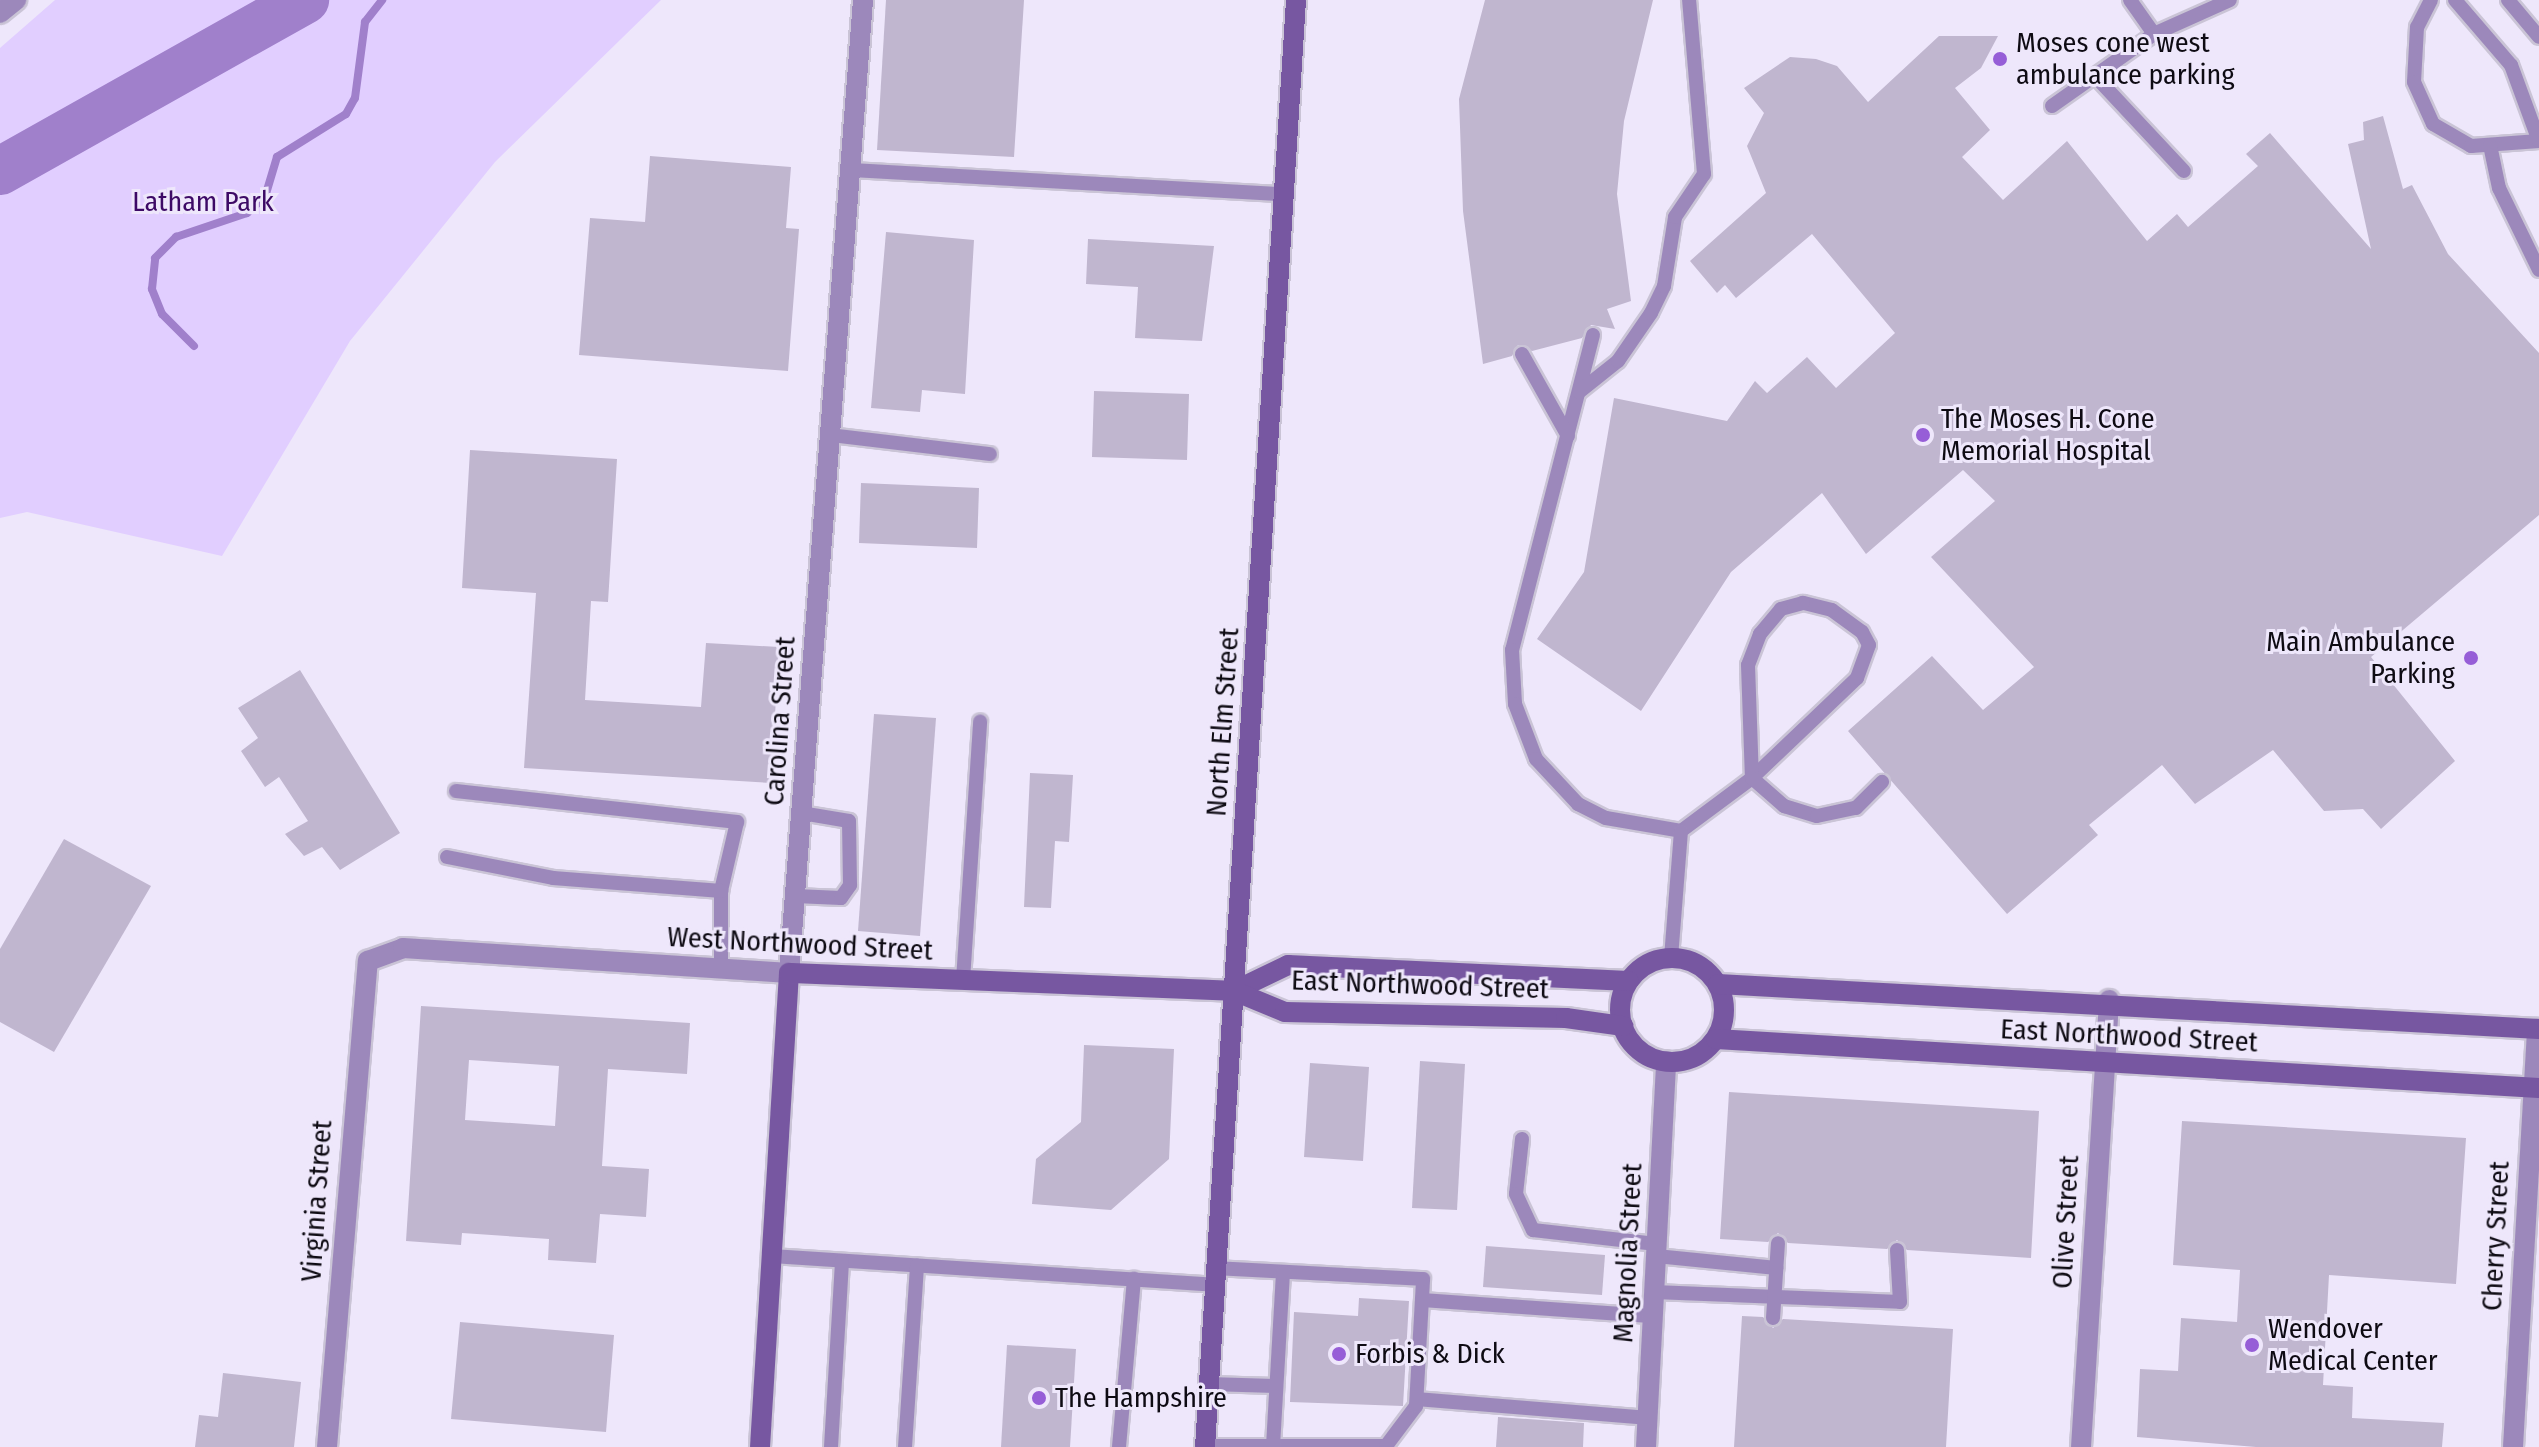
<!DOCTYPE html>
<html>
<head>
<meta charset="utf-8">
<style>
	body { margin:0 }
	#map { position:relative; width:2539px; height:1447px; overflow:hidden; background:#eee7fb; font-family:"Fira Sans Condensed",sans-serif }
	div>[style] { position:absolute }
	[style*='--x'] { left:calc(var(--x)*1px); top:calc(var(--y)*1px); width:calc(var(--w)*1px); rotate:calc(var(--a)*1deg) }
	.green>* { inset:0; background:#e1ceff }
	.stream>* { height:8px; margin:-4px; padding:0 4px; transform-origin:4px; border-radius:4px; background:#a080cb }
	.river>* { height:48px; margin:-24px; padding:0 24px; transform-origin:24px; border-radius:24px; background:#a080cb }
	.building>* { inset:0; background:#c0b6cf }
	.roads { filter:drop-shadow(2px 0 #cac4d6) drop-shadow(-2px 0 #cac4d6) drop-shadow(0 2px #cac4d6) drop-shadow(0 -2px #cac4d6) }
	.lane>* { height:14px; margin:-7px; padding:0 7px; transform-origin:7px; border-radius:7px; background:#9c88bb }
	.street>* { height:20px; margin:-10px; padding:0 10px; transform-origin:10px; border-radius:10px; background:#9c88bb }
	.secondary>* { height:20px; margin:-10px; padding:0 10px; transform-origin:10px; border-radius:10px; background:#7757a1 }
	.secondary>.ring { margin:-10px; padding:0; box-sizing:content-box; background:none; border:20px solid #7757a1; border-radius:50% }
	.dots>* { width:22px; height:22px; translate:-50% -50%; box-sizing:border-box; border:4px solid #eee7fb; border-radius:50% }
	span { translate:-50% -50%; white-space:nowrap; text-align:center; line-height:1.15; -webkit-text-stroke:6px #eee7fb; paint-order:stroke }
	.poi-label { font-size:28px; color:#0e0b13 }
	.left { translate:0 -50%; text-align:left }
	.right { translate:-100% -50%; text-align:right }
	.park-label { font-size:28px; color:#3d0a66 }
	.street-label { font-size:28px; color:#0e0b13 }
</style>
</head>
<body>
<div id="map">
	<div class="green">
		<div style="clip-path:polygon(55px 0,661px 0,495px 162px,350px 341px,222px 556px,27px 512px,0 518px,0 48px)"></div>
	</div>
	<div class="stream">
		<div style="--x:194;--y:346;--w:45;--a:-135"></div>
		<div style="--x:162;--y:314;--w:27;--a:-112"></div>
		<div style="--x:152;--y:289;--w:31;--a:-84"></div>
		<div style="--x:155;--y:258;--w:30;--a:-45"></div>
		<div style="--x:176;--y:237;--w:75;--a:-18.7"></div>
		<div style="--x:247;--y:213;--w:24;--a:-42"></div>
		<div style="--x:265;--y:197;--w:42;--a:-73.3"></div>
		<div style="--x:277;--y:157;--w:81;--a:-31.9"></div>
		<div style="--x:346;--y:114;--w:18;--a:-61"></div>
		<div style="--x:355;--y:98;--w:77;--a:-82.5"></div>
		<div style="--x:365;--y:22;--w:28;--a:-52"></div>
	</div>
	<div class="river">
		<div style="--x:0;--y:171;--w:350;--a:-29.3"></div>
	</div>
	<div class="building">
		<div style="clip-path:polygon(886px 0,1024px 0,1014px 157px,877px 150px)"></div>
		<div style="clip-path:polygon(1485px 0,1653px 0,1624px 121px,1617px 194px,1631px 301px,1607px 309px,1615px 329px,1591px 325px,1582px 338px,1532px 351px,1518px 345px,1512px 356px,1483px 364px,1463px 211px,1459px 99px)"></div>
		<div style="clip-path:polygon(1939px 36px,1998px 36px,1981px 68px,1955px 88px,1990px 130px,1962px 157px,2003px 200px,2067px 141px,2147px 241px,2177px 214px,2188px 227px,2258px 166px,2246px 154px,2270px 133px,2371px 249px,2348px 144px,2364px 140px,2363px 122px,2383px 116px,2403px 189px,2412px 185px,2448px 254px,2539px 353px,2539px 515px,2371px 657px,2455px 761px,2381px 829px,2363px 809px,2324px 811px,2273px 750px,2195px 804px,2162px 765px,2089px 825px,2098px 835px,2007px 914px,1848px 731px,1932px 656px,1983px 710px,2034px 667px,1931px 557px,1995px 501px,1963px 470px,1866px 554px,1822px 493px,1731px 572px,1641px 711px,1537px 639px,1584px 572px,1614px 398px,1727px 421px,1755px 381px,1767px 393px,1807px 357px,1836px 388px,1895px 333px,1812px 234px,1736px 298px,1725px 285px,1717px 293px,1690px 261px,1766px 193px,1747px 146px,1764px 113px,1744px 88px,1790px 57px,1816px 59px,1837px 66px,1868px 102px)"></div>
		<div style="clip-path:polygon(650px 156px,791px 167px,786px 228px,799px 229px,788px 371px,579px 355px,590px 218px,645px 222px)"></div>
		<div style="clip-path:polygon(886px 232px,974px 240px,965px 394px,922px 390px,920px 412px,871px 408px)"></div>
		<div style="clip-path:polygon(1088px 239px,1214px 246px,1202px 341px,1135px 338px,1138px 287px,1086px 284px)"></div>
		<div style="clip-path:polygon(1094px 391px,1189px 394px,1187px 460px,1092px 457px)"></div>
		<div style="clip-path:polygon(470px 450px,617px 459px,608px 602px,591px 601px,585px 700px,701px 707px,706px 643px,779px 647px,771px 783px,524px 768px,536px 593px,462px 588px)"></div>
		<div style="clip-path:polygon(861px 483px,979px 488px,977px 548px,859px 543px)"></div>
		<div style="clip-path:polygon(300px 670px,400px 833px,340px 870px,322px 847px,304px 856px,285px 834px,308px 821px,279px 777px,265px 787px,241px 751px,258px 738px,238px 708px)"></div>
		<div style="clip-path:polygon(874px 714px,936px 718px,920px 936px,858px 931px)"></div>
		<div style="clip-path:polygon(1030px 773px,1073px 775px,1069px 842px,1055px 841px,1051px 908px,1024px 907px)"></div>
		<div style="clip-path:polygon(64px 839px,151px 886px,54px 1052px,0 1022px,0 949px)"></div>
		<div style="clip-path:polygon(evenodd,421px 1006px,690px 1023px,687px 1074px,608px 1069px,602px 1166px,649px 1169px,646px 1217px,600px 1214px,596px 1263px,548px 1260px,549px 1239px,462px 1233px,461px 1245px,406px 1241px,421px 1006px,469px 1060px,559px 1066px,555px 1126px,465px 1120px,469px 1060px)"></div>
		<div style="clip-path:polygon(1084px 1045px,1174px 1049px,1169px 1159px,1111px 1210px,1032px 1204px,1036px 1159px,1081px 1122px)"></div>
		<div style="clip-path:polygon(1420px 1061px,1465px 1064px,1457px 1210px,1412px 1208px)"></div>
		<div style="clip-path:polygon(1310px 1063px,1369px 1067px,1363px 1161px,1304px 1157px)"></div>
		<div style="clip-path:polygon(1729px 1092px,2039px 1111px,2031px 1258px,1907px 1250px,1897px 1240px,1887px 1249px,1788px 1243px,1778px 1233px,1768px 1242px,1720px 1239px)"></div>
		<div style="clip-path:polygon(2182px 1121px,2466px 1138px,2456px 1284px,2329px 1275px,2323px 1385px,2353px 1387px,2352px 1418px,2444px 1423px,2442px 1447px,2256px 1447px,2137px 1437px,2140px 1369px,2178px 1371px,2181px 1318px,2237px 1322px,2240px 1270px,2173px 1265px)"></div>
		<div style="clip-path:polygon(1486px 1246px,1605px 1255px,1602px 1295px,1483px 1287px)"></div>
		<div style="clip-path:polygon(1359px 1298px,1409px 1301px,1403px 1406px,1290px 1402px,1294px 1312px,1358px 1316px)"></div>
		<div style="clip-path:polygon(1742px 1316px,1763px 1317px,1773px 1328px,1783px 1319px,1953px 1329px,1946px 1447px,1734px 1447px)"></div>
		<div style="clip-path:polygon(460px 1322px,614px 1335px,606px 1432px,451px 1419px)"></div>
		<div style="clip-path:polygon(1007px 1345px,1076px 1349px,1070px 1447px,1001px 1447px)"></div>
		<div style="clip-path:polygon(223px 1373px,301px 1382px,294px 1447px,195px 1447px,199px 1415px,218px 1417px)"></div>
		<div style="clip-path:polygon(1498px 1417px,1584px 1423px,1583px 1447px,1496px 1447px)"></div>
	</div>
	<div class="roads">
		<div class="lane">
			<div style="--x:2130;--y:0;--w:42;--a:54.8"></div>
			<div style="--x:2431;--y:0;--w:30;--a:117"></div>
			<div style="--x:2417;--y:27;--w:55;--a:93.1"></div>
			<div style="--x:2414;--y:82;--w:46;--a:65.7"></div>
			<div style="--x:2433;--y:124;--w:44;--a:30.1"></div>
			<div style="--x:2471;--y:146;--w:68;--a:-4.2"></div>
			<div style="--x:2455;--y:0;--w:86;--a:49.3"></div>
			<div style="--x:2511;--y:65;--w:81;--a:69.8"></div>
			<div style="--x:2508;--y:0;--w:48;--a:50"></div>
			<div style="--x:2095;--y:76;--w:130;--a:46.9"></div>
			<div style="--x:2052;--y:106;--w:125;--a:-35.2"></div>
			<div style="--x:2154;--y:34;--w:83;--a:-24.1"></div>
			<div style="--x:2490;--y:145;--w:44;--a:78.2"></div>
			<div style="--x:2499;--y:188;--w:91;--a:64"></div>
			<div style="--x:850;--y:170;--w:435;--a:3.2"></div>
			<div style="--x:1593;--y:335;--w:325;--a:104.4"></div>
			<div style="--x:1512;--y:650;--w:54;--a:86.8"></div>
			<div style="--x:1515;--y:704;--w:59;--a:69.1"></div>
			<div style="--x:1536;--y:759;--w:62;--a:47"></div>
			<div style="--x:1578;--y:804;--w:31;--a:27"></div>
			<div style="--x:1606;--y:818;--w:76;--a:9.8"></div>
			<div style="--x:1681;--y:831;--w:89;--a:-36.7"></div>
			<div style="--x:1752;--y:778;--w:145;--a:-43.6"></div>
			<div style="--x:1857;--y:678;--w:35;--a:-70"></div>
			<div style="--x:1869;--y:645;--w:15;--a:-118"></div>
			<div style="--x:1862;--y:632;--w:37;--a:-144"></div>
			<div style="--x:1832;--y:610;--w:30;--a:-166"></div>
			<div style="--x:1803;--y:603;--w:23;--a:165"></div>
			<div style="--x:1781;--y:609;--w:33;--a:130"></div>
			<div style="--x:1760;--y:634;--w:33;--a:111"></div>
			<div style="--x:1748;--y:665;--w:113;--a:88"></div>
			<div style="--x:1752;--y:778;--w:43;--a:41.2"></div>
			<div style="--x:1784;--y:806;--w:34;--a:17"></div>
			<div style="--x:1817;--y:816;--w:40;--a:-12"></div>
			<div style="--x:1856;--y:808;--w:37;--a:-45"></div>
			<div style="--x:1522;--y:354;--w:94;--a:60.7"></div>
			<div style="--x:1579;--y:392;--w:50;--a:-38.5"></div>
			<div style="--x:1618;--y:361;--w:58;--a:-55.5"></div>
			<div style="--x:1651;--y:313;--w:30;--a:-64"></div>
			<div style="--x:1664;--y:286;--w:70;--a:-80.9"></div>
			<div style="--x:1675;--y:217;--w:52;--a:-56"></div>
			<div style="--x:1704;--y:174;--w:175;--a:-94.9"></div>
			<div style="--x:830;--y:435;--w:161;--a:6.8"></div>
			<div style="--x:456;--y:791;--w:283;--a:6.3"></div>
			<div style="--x:737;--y:822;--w:71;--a:103.1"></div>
			<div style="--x:721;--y:891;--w:78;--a:90"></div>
			<div style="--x:447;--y:857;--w:108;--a:11.2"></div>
			<div style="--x:553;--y:878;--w:169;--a:4.4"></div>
			<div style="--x:795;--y:896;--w:46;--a:2.5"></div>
			<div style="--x:841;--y:898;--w:16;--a:-55"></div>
			<div style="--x:850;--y:885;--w:64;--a:-90.9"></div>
			<div style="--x:849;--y:821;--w:49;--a:-170.5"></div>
			<div style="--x:1671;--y:958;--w:127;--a:-85.5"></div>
			<div style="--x:963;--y:980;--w:259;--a:-86.2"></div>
			<div style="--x:1522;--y:1139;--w:55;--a:96.2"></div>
			<div style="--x:1516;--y:1194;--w:40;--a:65"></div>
			<div style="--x:1533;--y:1230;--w:124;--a:6.5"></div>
			<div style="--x:771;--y:1256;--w:445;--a:3.7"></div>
			<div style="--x:1656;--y:1256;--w:121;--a:5.7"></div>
			<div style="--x:1654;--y:1292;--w:246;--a:2.3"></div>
			<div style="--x:1900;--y:1302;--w:52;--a:-93.3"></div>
			<div style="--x:1422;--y:1300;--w:232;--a:4"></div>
			<div style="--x:1773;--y:1318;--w:75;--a:-86.2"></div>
			<div style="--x:1208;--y:1384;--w:68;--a:1.7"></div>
			<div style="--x:1417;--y:1399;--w:232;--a:4.7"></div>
			<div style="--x:1204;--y:1446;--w:182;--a:0"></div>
			<div style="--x:1386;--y:1446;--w:50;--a:-53.1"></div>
			<div style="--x:1416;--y:1406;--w:127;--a:-86.8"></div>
			<div style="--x:1423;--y:1279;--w:207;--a:-177"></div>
			<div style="--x:1273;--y:1446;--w:174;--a:-86.7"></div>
			<div style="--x:831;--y:1447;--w:186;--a:-86.6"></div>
			<div style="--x:905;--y:1447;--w:182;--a:-86.2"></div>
			<div style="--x:1119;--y:1447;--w:169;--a:-84.9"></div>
		</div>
		<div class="street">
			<div style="--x:0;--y:13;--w:21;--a:-39"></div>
			<div style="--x:327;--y:1447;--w:488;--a:-85.2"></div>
			<div style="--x:368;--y:961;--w:37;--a:-20"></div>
			<div style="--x:403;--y:948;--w:387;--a:3.7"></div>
			<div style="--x:789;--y:973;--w:976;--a:-85.65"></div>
			<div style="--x:1646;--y:1447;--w:386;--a:-87"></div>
			<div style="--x:2081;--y:1447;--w:448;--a:-86.4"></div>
			<div style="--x:2513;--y:1447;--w:419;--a:-86.7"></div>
		</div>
		<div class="secondary">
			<div class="ring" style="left:1620px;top:958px;width:84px;height:84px"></div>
			<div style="--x:1718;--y:984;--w:822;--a:3.14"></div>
			<div style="--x:1234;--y:991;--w:60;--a:-25.7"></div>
			<div style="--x:1288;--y:965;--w:341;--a:2.7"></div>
			<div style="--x:1716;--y:1039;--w:824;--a:3.41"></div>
			<div style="--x:760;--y:1447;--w:475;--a:-86.5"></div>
			<div style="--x:789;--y:973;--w:445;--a:2.3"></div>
			<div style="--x:1234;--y:991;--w:55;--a:22.4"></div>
			<div style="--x:1285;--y:1012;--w:281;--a:1.2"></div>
			<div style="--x:1566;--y:1018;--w:58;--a:8"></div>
			<div style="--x:1205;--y:1447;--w:1450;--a:-86.4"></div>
		</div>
	</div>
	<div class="dots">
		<div style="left:2000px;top:59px;background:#965ed7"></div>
		<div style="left:1923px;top:435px;background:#965ed7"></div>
		<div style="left:2471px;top:658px;background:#965ed7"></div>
		<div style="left:2252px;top:1345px;background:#965ed7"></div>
		<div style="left:1339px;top:1354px;background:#965ed7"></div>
		<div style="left:1039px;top:1398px;background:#965ed7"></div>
	</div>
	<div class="poi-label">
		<span class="left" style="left:2016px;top:59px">Moses cone west<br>ambulance parking</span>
		<span class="left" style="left:1941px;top:435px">The Moses H. Cone<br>Memorial Hospital</span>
		<span class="right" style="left:2455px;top:658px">Main Ambulance<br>Parking</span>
		<span class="left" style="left:2268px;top:1345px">Wendover<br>Medical Center</span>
		<span class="left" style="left:1355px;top:1354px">Forbis &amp; Dick</span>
		<span class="left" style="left:1055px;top:1398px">The Hampshire</span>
	</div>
	<div class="park-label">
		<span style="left:203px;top:202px">Latham Park</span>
	</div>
	<div class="street-label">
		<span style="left:780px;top:721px;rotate:-86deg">Carolina Street</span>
		<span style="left:1223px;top:722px;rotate:-86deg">North Elm Street</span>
		<span style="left:800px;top:944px;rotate:3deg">West Northwood Street</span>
		<span style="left:1420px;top:985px;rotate:2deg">East Northwood Street</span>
		<span style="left:2129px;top:1036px;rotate:3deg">East Northwood Street</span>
		<span style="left:317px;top:1201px;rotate:-86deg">Virginia Street</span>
		<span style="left:2066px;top:1222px;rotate:-87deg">Olive Street</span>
		<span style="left:2496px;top:1236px;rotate:-87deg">Cherry Street</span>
		<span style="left:1628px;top:1253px;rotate:-87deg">Magnolia Street</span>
	</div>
</div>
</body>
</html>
